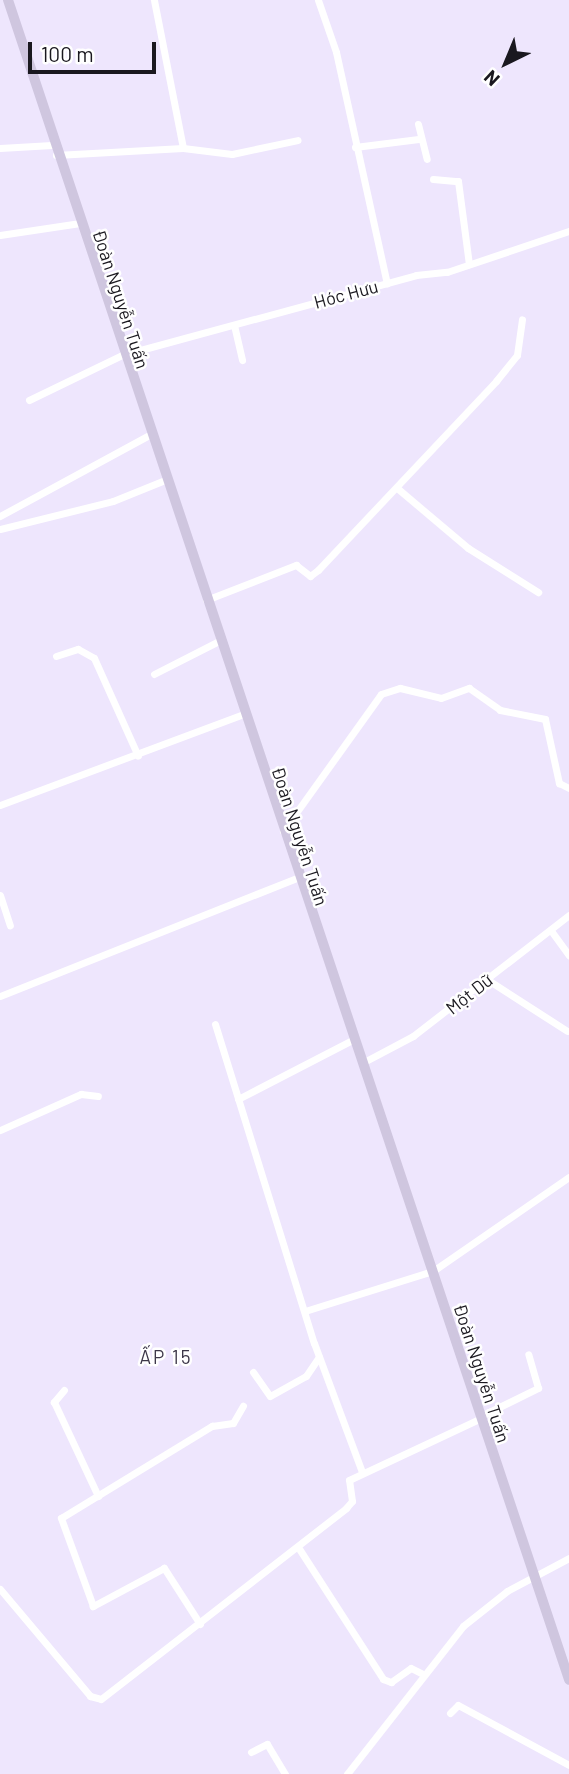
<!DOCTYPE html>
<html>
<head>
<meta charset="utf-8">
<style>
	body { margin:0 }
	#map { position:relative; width:569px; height:1774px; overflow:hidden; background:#eee6fd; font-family:Barlow,sans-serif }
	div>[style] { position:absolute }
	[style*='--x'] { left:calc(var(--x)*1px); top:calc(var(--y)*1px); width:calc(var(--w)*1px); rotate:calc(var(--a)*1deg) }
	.street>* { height:7px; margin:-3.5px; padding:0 3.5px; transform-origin:3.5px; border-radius:3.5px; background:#fff }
	.secondary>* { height:10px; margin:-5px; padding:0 5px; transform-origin:5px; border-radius:5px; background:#cfc6df }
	span { translate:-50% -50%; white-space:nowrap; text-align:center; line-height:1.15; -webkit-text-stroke:5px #fff; paint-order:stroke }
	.street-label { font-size:18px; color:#1a181f }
	.neighbourhood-label { font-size:19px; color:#3d3749; letter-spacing:2px }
	.north { position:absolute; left:471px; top:28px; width:70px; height:70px; -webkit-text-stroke:5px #fff; paint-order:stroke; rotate:223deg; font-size:19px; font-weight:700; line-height:28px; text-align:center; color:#1a181f }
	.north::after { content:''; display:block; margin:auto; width:24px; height:32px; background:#1a181f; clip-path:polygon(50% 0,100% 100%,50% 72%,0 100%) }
	.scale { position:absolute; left:28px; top:42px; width:128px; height:32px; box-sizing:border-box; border:4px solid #1a181f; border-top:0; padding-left:9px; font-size:21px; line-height:24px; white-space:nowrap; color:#1a181f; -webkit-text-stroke:5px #fff; paint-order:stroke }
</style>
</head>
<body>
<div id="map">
	<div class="street">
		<div style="--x:318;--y:0;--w:55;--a:70.9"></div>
		<div style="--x:336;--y:52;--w:237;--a:77.6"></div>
		<div style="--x:418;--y:124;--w:36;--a:76"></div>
		<div style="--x:355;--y:147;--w:64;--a:-7.1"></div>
		<div style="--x:0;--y:148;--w:52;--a:-3.3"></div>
		<div style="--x:183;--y:148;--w:49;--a:7"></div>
		<div style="--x:232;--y:154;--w:67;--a:-12"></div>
		<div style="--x:56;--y:155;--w:127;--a:-3.2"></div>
		<div style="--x:183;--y:148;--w:151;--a:-101.1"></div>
		<div style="--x:433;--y:179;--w:25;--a:5"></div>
		<div style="--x:458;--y:181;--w:84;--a:82.5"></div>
		<div style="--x:0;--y:235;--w:81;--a:-8.5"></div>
		<div style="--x:234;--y:325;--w:36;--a:77"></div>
		<div style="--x:29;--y:400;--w:103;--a:-25.8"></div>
		<div style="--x:122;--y:355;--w:305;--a:-15.2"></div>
		<div style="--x:416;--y:275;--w:31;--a:-6"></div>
		<div style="--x:447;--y:272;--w:129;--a:-18.6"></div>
		<div style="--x:397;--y:488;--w:93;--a:40.2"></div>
		<div style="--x:468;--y:548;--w:83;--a:32.2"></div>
		<div style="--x:0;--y:516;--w:170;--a:-28.5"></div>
		<div style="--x:0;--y:529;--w:116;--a:-13.9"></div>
		<div style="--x:113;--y:501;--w:56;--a:-22"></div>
		<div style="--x:206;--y:600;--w:97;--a:-21.3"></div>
		<div style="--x:296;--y:565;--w:18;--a:38"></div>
		<div style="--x:310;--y:576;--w:10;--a:-37"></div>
		<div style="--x:318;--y:570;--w:260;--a:-46.7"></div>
		<div style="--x:496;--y:381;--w:33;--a:-51"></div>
		<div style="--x:517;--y:355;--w:36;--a:-82"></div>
		<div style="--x:56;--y:656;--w:23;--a:-18"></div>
		<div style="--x:78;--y:649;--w:18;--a:29"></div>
		<div style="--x:94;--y:658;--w:107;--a:65.8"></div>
		<div style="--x:154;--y:674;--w:73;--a:-26.9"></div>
		<div style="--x:0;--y:805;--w:260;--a:-20.5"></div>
		<div style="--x:283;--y:831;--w:168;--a:-54.4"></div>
		<div style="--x:381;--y:694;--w:20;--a:-18"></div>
		<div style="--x:400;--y:688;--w:42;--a:13.7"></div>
		<div style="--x:441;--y:698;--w:30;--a:-20"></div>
		<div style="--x:469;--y:688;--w:38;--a:35"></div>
		<div style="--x:500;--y:710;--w:46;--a:11.3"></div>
		<div style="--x:545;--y:719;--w:66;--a:77.7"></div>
		<div style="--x:559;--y:783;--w:11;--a:27"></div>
		<div style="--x:0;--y:895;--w:32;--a:72"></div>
		<div style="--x:552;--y:932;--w:29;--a:54"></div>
		<div style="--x:488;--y:980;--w:94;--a:32.8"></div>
		<div style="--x:0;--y:996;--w:320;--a:-21.7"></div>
		<div style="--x:215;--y:1024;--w:334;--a:72.8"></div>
		<div style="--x:314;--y:1343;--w:138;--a:69.6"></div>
		<div style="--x:362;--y:1063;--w:58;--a:-27.9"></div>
		<div style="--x:413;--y:1036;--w:197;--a:-37.8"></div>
		<div style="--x:238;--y:1099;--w:131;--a:-27.3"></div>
		<div style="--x:0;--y:1130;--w:89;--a:-24"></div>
		<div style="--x:81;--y:1094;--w:17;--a:7"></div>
		<div style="--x:305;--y:1311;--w:134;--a:-17.4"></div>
		<div style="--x:433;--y:1271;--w:165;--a:-34.7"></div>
		<div style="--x:253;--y:1372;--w:29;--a:55"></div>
		<div style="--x:270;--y:1396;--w:41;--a:-29.1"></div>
		<div style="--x:306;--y:1376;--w:23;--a:-56"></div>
		<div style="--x:64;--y:1390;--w:16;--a:130"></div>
		<div style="--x:54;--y:1402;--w:104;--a:64.9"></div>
		<div style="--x:479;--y:1417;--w:66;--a:-26.2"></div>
		<div style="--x:538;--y:1388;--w:35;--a:-106"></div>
		<div style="--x:298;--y:1547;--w:157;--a:57.2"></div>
		<div style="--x:383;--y:1679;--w:9;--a:21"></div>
		<div style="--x:391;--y:1682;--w:24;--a:-35"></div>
		<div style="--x:411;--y:1668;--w:13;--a:27"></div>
		<div style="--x:0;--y:1589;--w:140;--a:49.9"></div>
		<div style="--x:90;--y:1696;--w:11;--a:15"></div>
		<div style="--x:101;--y:1699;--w:311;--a:-37.9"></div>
		<div style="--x:346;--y:1508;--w:9;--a:-49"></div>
		<div style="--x:352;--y:1501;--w:21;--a:-98"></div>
		<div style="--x:349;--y:1480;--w:144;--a:-25.1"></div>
		<div style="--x:200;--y:1624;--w:67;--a:-122.7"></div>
		<div style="--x:164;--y:1568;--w:81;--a:151.8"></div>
		<div style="--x:93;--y:1606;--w:94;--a:-110"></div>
		<div style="--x:61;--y:1518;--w:177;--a:-31.4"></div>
		<div style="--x:212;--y:1426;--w:21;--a:-8"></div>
		<div style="--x:233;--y:1423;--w:20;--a:-60"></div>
		<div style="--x:450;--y:1713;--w:11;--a:-45"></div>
		<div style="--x:458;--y:1705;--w:126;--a:28.4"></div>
		<div style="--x:251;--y:1752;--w:18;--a:-27"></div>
		<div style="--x:267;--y:1744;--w:35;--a:59"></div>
		<div style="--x:347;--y:1774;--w:188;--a:-51.9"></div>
		<div style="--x:463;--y:1626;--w:56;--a:-38.5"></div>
		<div style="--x:507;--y:1591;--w:70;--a:-28"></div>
	</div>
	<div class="secondary">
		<div style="--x:8;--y:0;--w:1771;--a:71.53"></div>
	</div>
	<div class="street-label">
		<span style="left:346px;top:294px;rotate:-15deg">Hóc Hưu</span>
		<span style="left:121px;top:299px;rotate:72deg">Đoàn Nguyễn Tuấn</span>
		<span style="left:300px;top:836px;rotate:72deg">Đoàn Nguyễn Tuấn</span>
		<span style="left:469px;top:994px;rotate:-38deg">Một Dữ</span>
		<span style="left:482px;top:1373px;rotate:72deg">Đoàn Nguyễn Tuấn</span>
	</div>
	<div class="neighbourhood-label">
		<span style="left:166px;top:1357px">ẤP 15</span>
	</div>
	<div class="north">N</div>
	<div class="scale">100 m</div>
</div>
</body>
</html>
